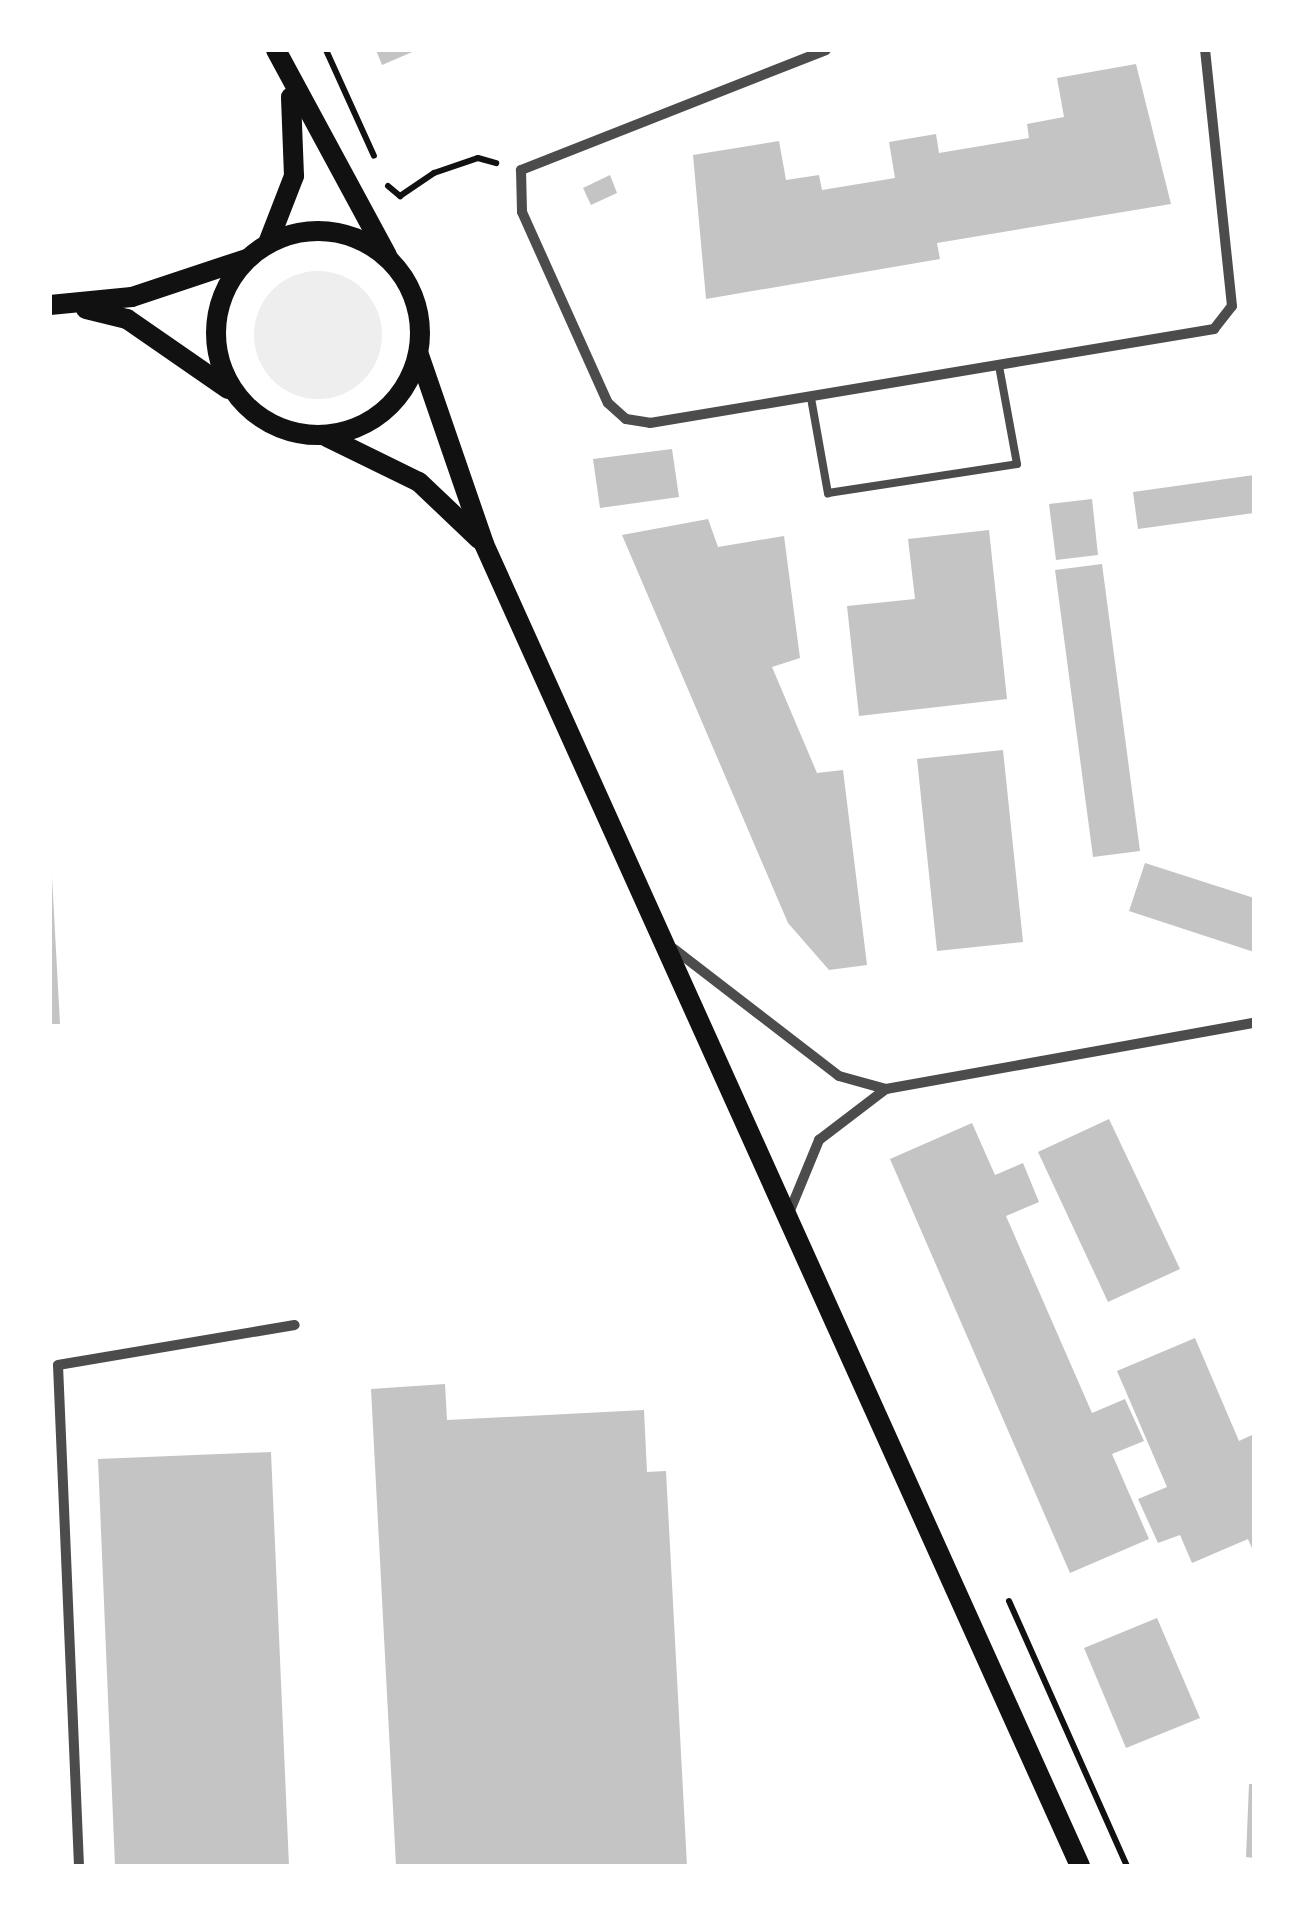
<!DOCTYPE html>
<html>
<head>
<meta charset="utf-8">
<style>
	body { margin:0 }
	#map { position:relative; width:1304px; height:1916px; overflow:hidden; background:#fff; font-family:Roboto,sans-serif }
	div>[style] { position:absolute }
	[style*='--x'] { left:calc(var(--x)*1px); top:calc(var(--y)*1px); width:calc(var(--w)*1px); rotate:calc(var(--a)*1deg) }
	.green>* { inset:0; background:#eee }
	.round { border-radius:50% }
	.building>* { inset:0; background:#c4c4c4 }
	.path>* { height:6px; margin:-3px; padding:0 3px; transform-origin:3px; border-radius:3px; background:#111 }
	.service>* { height:8px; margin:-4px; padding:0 4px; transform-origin:4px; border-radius:4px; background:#4c4c4c }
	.minor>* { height:10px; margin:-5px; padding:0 5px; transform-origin:5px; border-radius:5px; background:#4c4c4c }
	.secondary>* { height:20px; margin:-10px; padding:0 10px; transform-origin:10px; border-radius:10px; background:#111 }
	.secondary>.ring { margin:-10px; padding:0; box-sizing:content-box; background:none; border:20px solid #111; border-radius:50% }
	span { translate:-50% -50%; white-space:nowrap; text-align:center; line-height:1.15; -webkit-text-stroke:8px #fff; paint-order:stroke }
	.frame { position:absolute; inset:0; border:52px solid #fff; pointer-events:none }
</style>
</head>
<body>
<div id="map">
	<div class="green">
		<div class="round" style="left:254px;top:271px;width:128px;height:128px"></div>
	</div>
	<div class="building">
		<div style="clip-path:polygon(376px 50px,417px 50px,382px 65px)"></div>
		<div style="clip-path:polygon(1136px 64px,1171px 204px,937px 243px,940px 259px,706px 299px,693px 155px,779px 141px,786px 180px,819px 175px,822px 190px,895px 178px,889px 142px,936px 134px,939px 153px,1029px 138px,1027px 124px,1064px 117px,1057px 78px)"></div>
		<div style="clip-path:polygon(610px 175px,617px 193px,591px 205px,583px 188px)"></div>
		<div style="clip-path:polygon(672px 449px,679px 497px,600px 508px,593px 459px)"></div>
		<div style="clip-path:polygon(1254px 475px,1254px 513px,1138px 529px,1133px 492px)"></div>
		<div style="clip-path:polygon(1092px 499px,1098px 555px,1056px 560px,1049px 504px)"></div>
		<div style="clip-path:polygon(708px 519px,718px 547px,784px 536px,800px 658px,772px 667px,817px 773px,843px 770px,867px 965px,829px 970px,788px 923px,622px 535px)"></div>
		<div style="clip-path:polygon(989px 530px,1007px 699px,859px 716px,847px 606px,915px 599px,908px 539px)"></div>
		<div style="clip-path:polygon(1102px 564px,1140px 851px,1093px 857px,1055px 570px)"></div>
		<div style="clip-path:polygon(1003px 750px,1023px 942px,937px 951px,917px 759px)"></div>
		<div style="clip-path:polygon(50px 840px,60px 1024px,50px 1024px)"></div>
		<div style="clip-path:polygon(1145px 863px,1254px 898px,1254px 952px,1129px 911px)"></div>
		<div style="clip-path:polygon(1109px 1119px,1180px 1269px,1108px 1302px,1038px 1152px)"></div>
		<div style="clip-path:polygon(972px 1123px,995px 1175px,1023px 1163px,1039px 1202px,1006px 1216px,1092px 1413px,1125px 1399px,1144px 1441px,1112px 1454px,1149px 1539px,1070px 1573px,890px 1159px)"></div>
		<div style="clip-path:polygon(1195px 1338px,1239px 1441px,1254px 1434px,1254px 1553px,1248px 1539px,1192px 1563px,1180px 1535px,1158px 1543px,1138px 1499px,1167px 1487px,1117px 1371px)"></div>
		<div style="clip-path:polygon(445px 1384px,447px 1420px,644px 1410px,647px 1472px,666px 1471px,687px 1866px,396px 1866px,371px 1389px)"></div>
		<div style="clip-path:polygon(271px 1452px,289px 1866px,115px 1866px,98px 1459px)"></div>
		<div style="clip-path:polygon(1157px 1618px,1200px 1718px,1126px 1748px,1084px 1648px)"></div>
		<div style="clip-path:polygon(1249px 1784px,1254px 1784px,1254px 1858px,1246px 1857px)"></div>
	</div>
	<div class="path">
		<div style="--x:326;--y:50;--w:116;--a:65.6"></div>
		<div style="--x:388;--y:186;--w:16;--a:40"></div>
		<div style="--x:400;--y:196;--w:41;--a:-34.1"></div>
		<div style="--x:434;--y:173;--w:46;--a:-18.8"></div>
		<div style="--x:478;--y:158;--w:19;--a:16"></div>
		<div style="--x:1009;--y:1601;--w:290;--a:66"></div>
	</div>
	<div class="service">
		<div style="--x:811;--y:398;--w:97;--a:79.9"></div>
		<div style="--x:828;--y:493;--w:191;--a:-8.7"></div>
		<div style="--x:1017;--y:464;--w:100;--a:-100.4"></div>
	</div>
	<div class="minor">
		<div style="--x:826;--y:50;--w:328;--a:158.5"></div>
		<div style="--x:521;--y:170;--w:42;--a:88.6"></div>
		<div style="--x:522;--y:212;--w:209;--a:65.8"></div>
		<div style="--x:608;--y:403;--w:24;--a:42"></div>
		<div style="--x:626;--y:419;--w:24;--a:9"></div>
		<div style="--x:650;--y:423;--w:572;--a:-9.46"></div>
		<div style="--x:1214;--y:329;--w:29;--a:-52"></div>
		<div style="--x:1232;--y:306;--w:257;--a:-96"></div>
		<div style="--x:674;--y:949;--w:208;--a:37.6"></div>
		<div style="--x:839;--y:1076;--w:49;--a:15.5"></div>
		<div style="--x:791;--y:1208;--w:74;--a:-67.6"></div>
		<div style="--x:819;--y:1140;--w:84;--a:-37.3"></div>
		<div style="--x:886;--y:1089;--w:374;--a:-10.2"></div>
		<div style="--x:79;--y:1866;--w:501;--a:-92.4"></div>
		<div style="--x:58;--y:1365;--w:240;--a:-9.6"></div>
	</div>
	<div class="secondary">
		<div style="--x:276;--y:50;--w:233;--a:61.6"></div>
		<div class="ring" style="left:216px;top:231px;width:184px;height:184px"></div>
		<div style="--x:268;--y:243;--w:72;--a:-68.8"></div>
		<div style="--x:294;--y:176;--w:79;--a:-92.2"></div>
		<div style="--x:50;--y:305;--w:82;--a:-5.6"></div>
		<div style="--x:132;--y:297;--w:120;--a:-18.4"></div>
		<div style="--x:86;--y:309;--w:42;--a:13.7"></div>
		<div style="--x:127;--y:319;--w:123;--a:34.7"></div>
		<div style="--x:419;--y:355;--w:200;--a:71"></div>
		<div style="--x:484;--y:544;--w:1450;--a:65.73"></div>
		<div style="--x:327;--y:437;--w:102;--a:26.1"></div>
		<div style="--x:419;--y:482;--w:83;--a:43.5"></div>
	</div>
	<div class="frame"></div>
</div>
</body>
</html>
